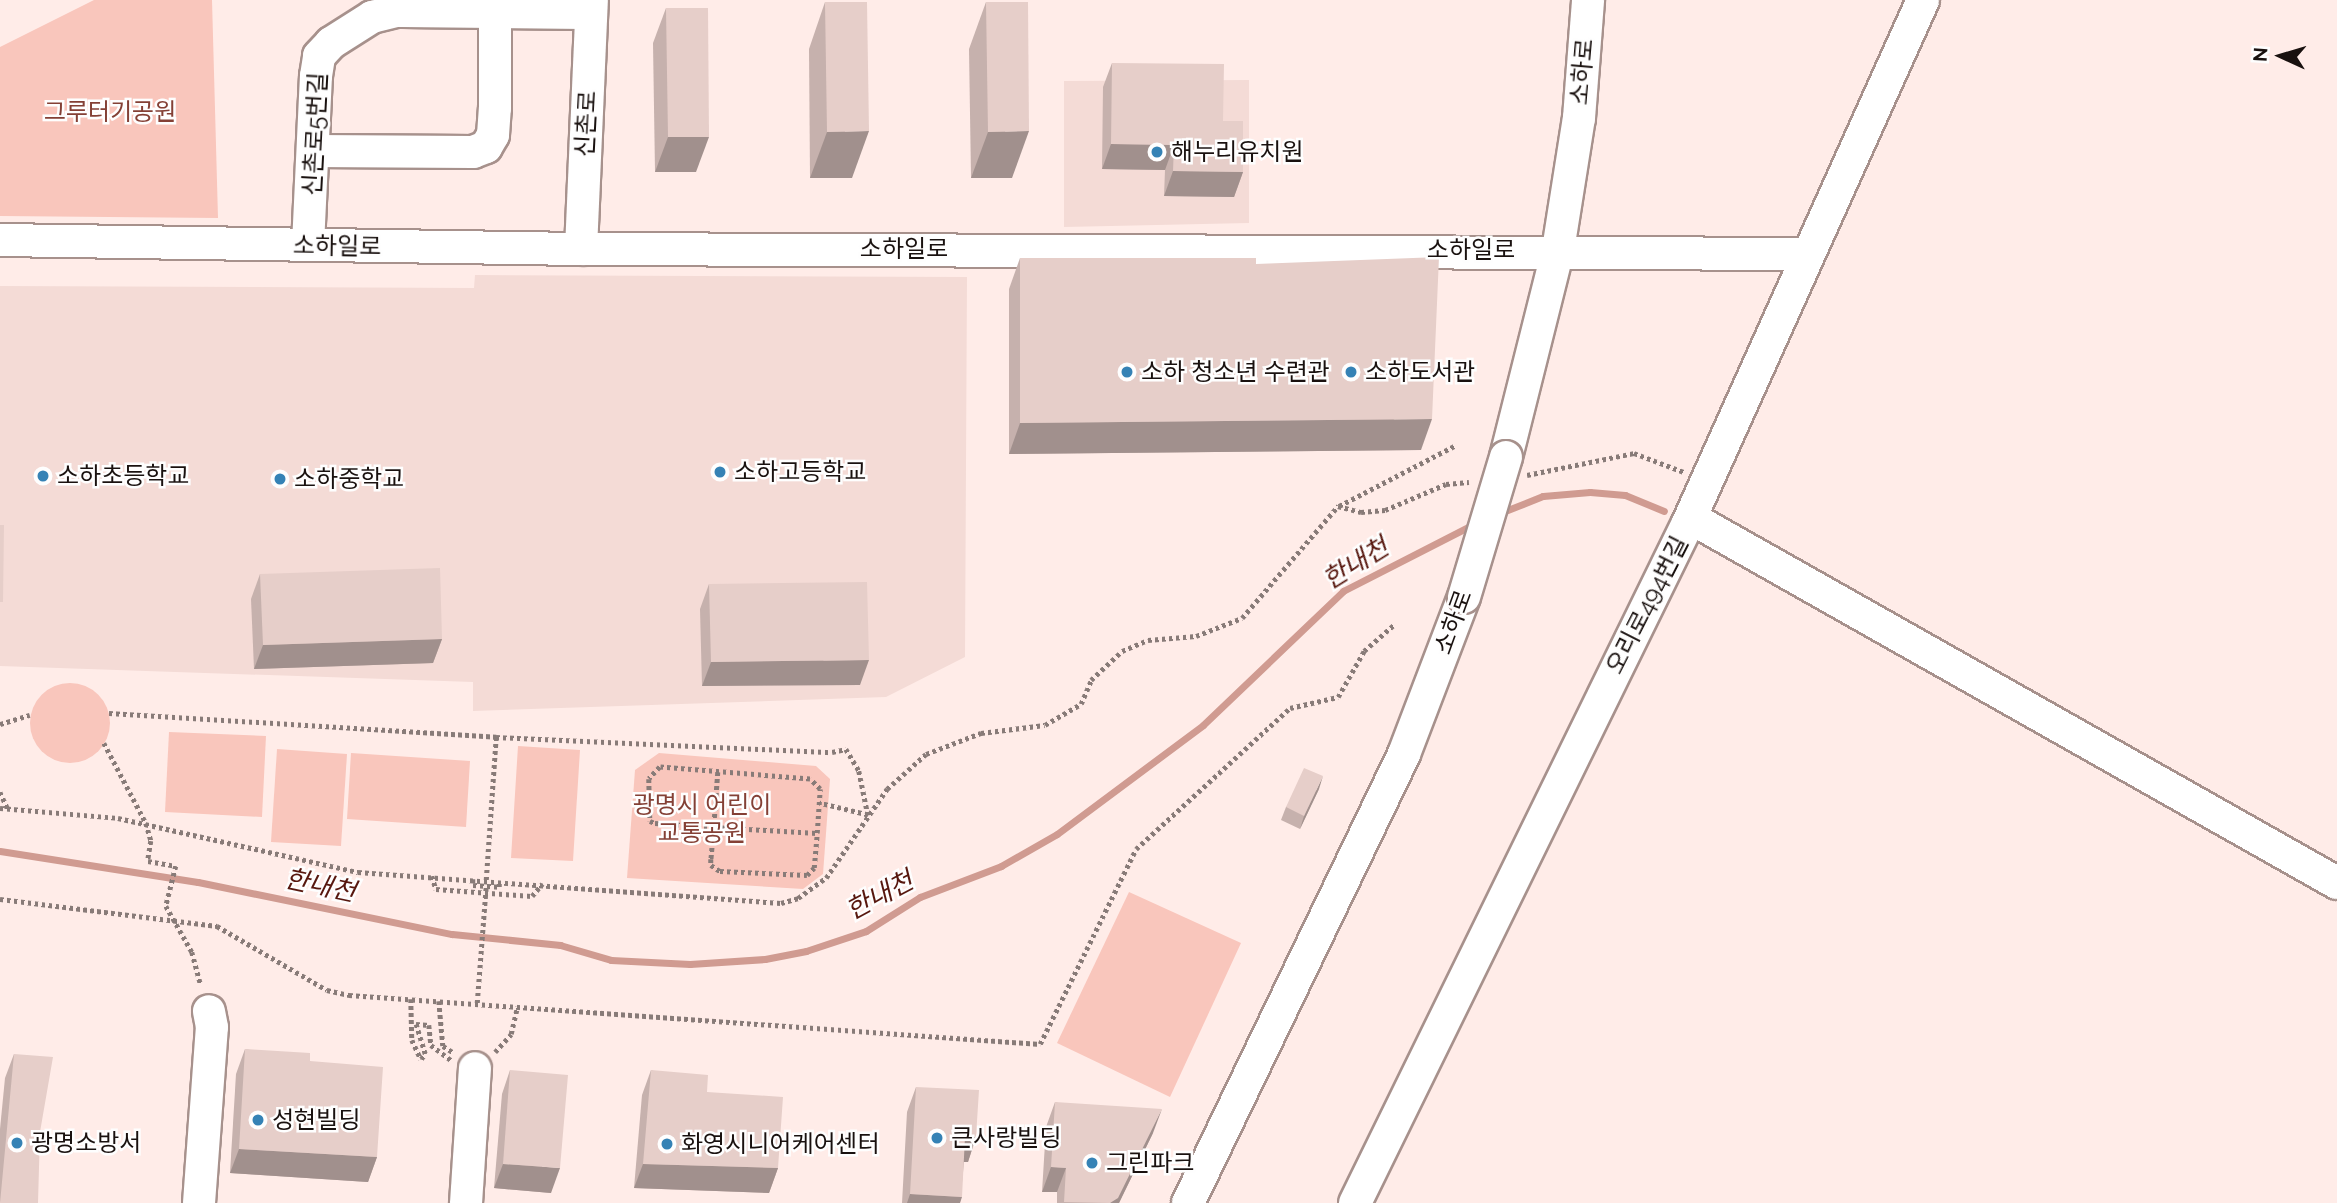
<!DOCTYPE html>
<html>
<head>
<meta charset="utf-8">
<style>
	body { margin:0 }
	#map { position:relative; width:2337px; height:1203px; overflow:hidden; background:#ffece8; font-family:Raleway,"Noto Sans KR",sans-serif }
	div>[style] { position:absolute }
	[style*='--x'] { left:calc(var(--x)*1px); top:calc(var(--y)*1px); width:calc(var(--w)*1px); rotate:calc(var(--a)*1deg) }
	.built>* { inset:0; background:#f4dbd6 }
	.green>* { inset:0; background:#f9c6bc }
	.round { border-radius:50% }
	.stream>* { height:7px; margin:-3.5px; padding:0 3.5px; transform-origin:3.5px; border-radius:3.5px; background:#d09b91 }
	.path>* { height:4.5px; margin-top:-2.25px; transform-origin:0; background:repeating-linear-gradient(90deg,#887b78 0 3.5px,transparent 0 7px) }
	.roads { filter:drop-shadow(2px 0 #a7918c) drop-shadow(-2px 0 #a7918c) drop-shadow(0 2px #a7918c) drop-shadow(0 -2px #a7918c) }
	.minor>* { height:32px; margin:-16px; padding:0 16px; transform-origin:16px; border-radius:16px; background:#fff }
	.bridges { filter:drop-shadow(2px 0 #a7918c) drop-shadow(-2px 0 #a7918c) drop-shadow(0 2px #a7918c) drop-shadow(0 -2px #a7918c) }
	.minor-bridge>* { height:32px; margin:-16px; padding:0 16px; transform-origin:16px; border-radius:16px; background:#fff }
	.wall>* { inset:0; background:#c6b1ad }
	.shaded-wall>* { inset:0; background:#a1908d }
	.building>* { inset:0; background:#e6cec9 }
	.dots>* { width:19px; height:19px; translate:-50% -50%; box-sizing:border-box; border:4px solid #fefefe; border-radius:50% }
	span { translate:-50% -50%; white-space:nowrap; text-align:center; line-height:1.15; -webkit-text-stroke:5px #fefefe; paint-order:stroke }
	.street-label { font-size:24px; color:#19110f }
	.park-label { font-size:24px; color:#844035 }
	.poi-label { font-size:24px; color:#19110f }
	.left { translate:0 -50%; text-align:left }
	.water-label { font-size:26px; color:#57170e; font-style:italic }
	.north { position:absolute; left:2246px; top:21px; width:70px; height:70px; -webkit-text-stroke:5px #fefefe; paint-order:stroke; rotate:274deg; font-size:19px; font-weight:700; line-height:28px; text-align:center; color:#19110f }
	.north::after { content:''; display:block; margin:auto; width:24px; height:32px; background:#19110f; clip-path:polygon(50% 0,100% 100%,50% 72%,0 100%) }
</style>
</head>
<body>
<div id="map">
	<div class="built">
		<div style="clip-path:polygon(1249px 80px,1249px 223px,1064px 227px,1064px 81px)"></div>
		<div style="clip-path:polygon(475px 275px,967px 277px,965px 657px,886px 697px,473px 711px,473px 682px,0 666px,0 286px,474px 288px)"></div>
	</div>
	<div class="green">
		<div style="clip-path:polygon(94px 0,212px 0,218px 218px,0 216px,0 47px)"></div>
		<div class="round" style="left:30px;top:683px;width:80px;height:80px"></div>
		<div style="clip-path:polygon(169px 732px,266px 736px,262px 817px,165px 812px)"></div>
		<div style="clip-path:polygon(518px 746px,580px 750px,573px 861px,511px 858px)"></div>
		<div style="clip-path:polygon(277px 749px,347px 754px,341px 846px,271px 842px)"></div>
		<div style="clip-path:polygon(351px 753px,470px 761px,466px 827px,347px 819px)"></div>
		<div style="clip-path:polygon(659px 753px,816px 766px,830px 779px,823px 874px,803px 889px,627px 878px,635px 770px)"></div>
		<div style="clip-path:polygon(1129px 892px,1241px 943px,1170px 1097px,1057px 1043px)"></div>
	</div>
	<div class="stream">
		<div style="--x:1500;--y:513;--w:46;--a:-21.6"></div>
		<div style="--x:1543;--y:496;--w:47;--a:-4.9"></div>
		<div style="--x:1590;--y:492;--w:35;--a:5"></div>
		<div style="--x:1625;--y:495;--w:42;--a:22.3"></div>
		<div style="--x:0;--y:851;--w:200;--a:8.9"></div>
		<div style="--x:198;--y:882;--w:259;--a:11.6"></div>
		<div style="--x:452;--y:934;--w:109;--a:5.8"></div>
		<div style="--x:560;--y:945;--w:53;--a:16.4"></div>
		<div style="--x:611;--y:960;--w:79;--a:2.9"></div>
		<div style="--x:690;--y:964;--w:75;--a:-3.8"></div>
		<div style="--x:765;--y:959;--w:42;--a:-11"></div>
		<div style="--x:806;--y:951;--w:63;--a:-18.4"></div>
		<div style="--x:866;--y:931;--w:64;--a:-32.2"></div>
		<div style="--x:920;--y:897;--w:87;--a:-20.9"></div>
		<div style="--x:1001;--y:866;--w:64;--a:-29.7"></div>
		<div style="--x:1057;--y:834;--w:182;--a:-36.7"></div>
		<div style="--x:1203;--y:725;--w:194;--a:-43.7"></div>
		<div style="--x:1343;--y:591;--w:149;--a:-27.1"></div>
	</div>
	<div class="path">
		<div style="--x:1527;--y:475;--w:109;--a:-11.6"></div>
		<div style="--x:1634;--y:453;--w:53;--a:20.8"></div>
		<div style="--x:1339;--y:506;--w:132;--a:-27.5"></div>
		<div style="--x:109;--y:713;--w:388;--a:3.5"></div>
		<div style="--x:496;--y:737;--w:336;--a:2.6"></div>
		<div style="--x:832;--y:752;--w:14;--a:-12"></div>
		<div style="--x:846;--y:749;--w:26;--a:59"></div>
		<div style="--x:859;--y:771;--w:45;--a:78.4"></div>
		<div style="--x:868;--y:815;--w:50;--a:-166.2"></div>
		<div style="--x:0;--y:724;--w:31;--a:-17"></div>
		<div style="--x:104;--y:743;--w:90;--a:62.3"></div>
		<div style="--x:146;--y:823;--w:19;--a:74"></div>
		<div style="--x:151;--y:841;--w:20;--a:99"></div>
		<div style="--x:148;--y:861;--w:28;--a:10"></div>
		<div style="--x:176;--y:866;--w:41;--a:104"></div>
		<div style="--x:166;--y:906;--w:53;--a:60.5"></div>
		<div style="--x:192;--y:952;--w:34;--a:75"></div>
		<div style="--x:718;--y:772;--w:55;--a:94.2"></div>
		<div style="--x:714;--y:827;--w:32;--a:95"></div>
		<div style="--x:711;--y:859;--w:6;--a:90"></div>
		<div style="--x:711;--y:865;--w:11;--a:34"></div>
		<div style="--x:720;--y:871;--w:87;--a:2.6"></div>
		<div style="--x:807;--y:875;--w:10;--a:-45"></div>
		<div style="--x:814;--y:868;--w:35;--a:-85"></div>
		<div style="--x:817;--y:833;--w:44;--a:-86.1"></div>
		<div style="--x:820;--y:789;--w:14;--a:-135"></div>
		<div style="--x:810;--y:779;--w:150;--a:-175.4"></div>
		<div style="--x:660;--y:767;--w:16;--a:133"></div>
		<div style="--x:649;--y:779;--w:42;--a:88.6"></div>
		<div style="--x:650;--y:821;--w:5;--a:22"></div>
		<div style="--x:655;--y:823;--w:59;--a:3.9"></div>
		<div style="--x:714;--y:827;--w:103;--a:3.3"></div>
		<div style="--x:0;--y:792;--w:19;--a:65"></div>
		<div style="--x:0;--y:808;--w:118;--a:4.8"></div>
		<div style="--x:118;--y:818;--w:246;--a:12.7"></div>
		<div style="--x:358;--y:872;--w:424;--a:4.2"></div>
		<div style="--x:781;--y:903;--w:18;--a:-16"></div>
		<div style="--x:798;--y:898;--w:34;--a:-36"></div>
		<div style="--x:826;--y:878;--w:108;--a:-55.6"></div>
		<div style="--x:887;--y:789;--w:52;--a:-41.9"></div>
		<div style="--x:926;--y:754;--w:59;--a:-20.9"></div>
		<div style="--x:981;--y:733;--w:64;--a:-7.1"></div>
		<div style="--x:1045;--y:725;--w:42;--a:-30.3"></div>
		<div style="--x:1081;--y:704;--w:26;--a:-67"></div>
		<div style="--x:1091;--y:680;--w:42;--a:-43.1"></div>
		<div style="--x:1122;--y:651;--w:28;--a:-23"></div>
		<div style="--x:1148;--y:640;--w:48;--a:-4.8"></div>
		<div style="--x:1196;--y:636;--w:49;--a:-21.4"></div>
		<div style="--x:1242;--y:618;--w:148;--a:-49.4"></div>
		<div style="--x:1338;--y:506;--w:24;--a:15"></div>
		<div style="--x:1361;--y:512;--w:24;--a:-5"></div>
		<div style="--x:1385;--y:510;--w:66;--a:-23.1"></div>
		<div style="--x:1446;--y:484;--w:23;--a:-5"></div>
		<div style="--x:432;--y:876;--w:14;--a:73"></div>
		<div style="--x:436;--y:889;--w:96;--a:4.2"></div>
		<div style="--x:532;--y:896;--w:16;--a:-50"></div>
		<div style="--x:473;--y:879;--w:6;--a:90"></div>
		<div style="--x:473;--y:885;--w:26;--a:4"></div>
		<div style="--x:499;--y:887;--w:6;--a:-90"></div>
		<div style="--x:486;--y:880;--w:143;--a:-86"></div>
		<div style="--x:0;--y:899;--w:219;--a:7.1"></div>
		<div style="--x:217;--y:926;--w:127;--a:30.2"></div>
		<div style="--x:327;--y:990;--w:23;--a:13"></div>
		<div style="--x:349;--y:995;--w:693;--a:4.06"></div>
		<div style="--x:1040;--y:1044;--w:217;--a:-63.8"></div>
		<div style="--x:1136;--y:849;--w:209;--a:-42.5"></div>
		<div style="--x:1290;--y:708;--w:49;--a:-12.9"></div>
		<div style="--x:1338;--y:697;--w:53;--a:-60.5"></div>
		<div style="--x:1364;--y:651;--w:41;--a:-41.1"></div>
		<div style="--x:411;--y:999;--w:41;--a:88.6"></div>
		<div style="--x:412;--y:1040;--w:21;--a:65"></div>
		<div style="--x:421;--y:1059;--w:6;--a:-51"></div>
		<div style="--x:425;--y:1054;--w:31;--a:-107"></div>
		<div style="--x:416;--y:1024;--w:13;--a:4"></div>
		<div style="--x:429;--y:1025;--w:20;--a:84"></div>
		<div style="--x:431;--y:1045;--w:25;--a:37"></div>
		<div style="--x:439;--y:1001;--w:45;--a:84.9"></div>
		<div style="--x:443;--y:1046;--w:13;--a:32"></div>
		<div style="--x:477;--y:1003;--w:117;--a:-85.6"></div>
		<div style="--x:495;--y:1052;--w:24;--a:-48"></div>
		<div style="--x:511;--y:1034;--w:28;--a:-77"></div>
	</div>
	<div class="roads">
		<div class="minor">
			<div style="--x:314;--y:151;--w:159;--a:0.4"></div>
			<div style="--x:473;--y:152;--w:14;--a:-21"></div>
			<div style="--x:486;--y:147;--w:14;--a:-60"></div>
			<div style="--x:493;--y:135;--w:27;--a:-86"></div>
			<div style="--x:495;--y:108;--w:96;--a:-90"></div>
			<div style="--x:0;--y:240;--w:581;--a:0.89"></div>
			<div style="--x:581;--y:249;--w:1226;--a:0.23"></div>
			<div style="--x:308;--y:245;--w:169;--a:-87.3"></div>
			<div style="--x:316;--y:76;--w:20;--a:-81"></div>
			<div style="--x:319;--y:56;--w:18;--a:-47"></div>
			<div style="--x:331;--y:43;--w:49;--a:-32.4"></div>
			<div style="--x:372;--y:17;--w:25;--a:-14"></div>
			<div style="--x:396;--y:11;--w:195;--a:0.6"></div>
			<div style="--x:581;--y:249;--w:249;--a:-87.5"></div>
			<div style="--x:1506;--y:457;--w:213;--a:-75.9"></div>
			<div style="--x:1558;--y:250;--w:134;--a:-81"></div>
			<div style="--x:1579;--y:118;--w:118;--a:-85.6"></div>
			<div style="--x:1691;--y:518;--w:742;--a:29.47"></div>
			<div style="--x:199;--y:1203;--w:176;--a:-85.8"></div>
			<div style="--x:212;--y:1027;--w:16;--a:-101"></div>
			<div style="--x:466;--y:1203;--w:135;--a:-86.2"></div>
			<div style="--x:1188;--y:1203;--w:498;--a:-64.3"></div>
			<div style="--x:1404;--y:754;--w:168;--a:-69.1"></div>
			<div style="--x:1355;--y:1203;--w:757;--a:-63.91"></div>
			<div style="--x:1688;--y:523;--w:573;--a:-65.8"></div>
		</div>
	</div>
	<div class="bridges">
		<div class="minor-bridge">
			<div style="--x:1464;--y:597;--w:146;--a:-73.3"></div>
		</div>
	</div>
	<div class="wall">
		<div style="clip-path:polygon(825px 2px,852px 178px,810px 178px,809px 49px)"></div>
		<div style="clip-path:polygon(986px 2px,1012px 178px,971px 178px,969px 49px)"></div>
		<div style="clip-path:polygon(666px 8px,696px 172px,655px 172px,653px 43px)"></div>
		<div style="clip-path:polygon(1112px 63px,1223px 121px,1243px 172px,1234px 197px,1164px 196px,1165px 170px,1102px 169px,1103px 87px)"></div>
		<div style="clip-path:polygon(1020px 258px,1256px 264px,1421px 450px,1009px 454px,1009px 289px)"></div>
		<div style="clip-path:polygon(260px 574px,442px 639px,433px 663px,254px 669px,251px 599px)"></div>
		<div style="clip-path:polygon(709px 584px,860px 685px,702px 686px,700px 609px)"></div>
		<div style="clip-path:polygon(1319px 789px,1300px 829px,1281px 820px,1286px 807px)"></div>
		<div style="clip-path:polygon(245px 1049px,310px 1061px,377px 1157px,368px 1182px,230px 1173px,236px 1074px)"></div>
		<div style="clip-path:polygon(14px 1054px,40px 1132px,0 1203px,0 1129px,5px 1078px)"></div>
		<div style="clip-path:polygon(510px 1070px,551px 1193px,494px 1188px,502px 1094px)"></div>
		<div style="clip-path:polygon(651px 1070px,707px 1092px,778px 1168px,769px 1193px,634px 1188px,642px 1095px)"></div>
		<div style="clip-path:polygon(916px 1087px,976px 1137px,968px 1162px,964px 1162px,960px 1203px,902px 1203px,907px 1112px)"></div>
		<div style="clip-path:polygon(1055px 1102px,1153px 1133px,1119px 1203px,1057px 1203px,1057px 1192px,1042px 1192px,1046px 1127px)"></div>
	</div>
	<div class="shaded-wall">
		<div style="clip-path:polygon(869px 131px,852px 178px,810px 178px,827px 132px)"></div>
		<div style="clip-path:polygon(1029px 131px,1012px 178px,971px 178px,988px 132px)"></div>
		<div style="clip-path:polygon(668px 137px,709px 137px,696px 172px,655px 172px)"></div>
		<div style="clip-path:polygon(1111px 144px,1174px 145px,1165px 170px,1102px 169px)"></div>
		<div style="clip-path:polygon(1173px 171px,1243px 172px,1234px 197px,1164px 196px)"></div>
		<div style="clip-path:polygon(1432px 419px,1421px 450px,1009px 454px,1020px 423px)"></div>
		<div style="clip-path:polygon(442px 639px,433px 663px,254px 669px,263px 645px)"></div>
		<div style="clip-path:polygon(869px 660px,860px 685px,702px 686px,711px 662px)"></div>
		<div style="clip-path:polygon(1323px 776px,1319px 789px,1300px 829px,1304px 816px)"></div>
		<div style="clip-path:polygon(1162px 1109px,1153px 1133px,1119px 1203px,1110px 1203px)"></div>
		<div style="clip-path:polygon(965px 1137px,976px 1137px,968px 1162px,956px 1162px)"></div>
		<div style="clip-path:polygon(239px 1149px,377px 1157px,368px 1182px,230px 1173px)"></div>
		<div style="clip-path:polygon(503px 1164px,560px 1168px,551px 1193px,494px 1188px)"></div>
		<div style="clip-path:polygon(643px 1164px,778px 1168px,769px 1193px,634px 1188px)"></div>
		<div style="clip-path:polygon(1051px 1167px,1066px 1168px,1057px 1192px,1042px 1192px)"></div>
		<div style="clip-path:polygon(910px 1194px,962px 1197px,960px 1203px,907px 1203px)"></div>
	</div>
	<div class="building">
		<div style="clip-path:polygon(825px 2px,867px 2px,869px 131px,827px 132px)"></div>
		<div style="clip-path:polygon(986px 2px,1028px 2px,1029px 131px,988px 132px)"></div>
		<div style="clip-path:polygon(666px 8px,708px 8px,709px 137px,668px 137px)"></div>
		<div style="clip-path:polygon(1112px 63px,1224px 64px,1223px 121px,1243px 121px,1243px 172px,1173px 171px,1174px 145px,1111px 144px)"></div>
		<div style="clip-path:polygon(1439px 257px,1432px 419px,1020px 423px,1020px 258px,1256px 258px,1256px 264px)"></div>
		<div style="clip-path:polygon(0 525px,4px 525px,3px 602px,0 602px)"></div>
		<div style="clip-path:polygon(440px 568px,442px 639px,263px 645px,260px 574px)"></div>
		<div style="clip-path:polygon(867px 582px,869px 660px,711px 662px,709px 584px)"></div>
		<div style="clip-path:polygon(1304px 768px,1323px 776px,1304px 816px,1286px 807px)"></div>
		<div style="clip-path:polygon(245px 1049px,310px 1053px,310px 1061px,383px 1067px,377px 1157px,239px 1149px)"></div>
		<div style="clip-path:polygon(14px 1054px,53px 1057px,40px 1132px,38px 1203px,0 1203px)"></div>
		<div style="clip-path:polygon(510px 1070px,568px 1075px,560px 1168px,503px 1164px)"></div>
		<div style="clip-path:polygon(651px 1070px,708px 1075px,707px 1092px,783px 1097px,778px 1168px,643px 1164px)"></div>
		<div style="clip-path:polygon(916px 1087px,979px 1090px,976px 1137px,965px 1137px,962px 1197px,910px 1194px)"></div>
		<div style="clip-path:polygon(1055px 1102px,1162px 1109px,1118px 1198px,1110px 1203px,1064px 1202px,1066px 1168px,1051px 1167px)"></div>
	</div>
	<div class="dots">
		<div style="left:1157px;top:152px;background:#3582b5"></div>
		<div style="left:1127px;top:372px;background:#3582b5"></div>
		<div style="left:1351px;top:372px;background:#3582b5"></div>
		<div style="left:720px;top:472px;background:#3582b5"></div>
		<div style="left:43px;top:476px;background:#3582b5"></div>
		<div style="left:280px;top:479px;background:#3582b5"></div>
		<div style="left:258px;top:1120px;background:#3582b5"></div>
		<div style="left:937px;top:1138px;background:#3582b5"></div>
		<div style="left:17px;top:1143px;background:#3582b5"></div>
		<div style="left:667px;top:1144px;background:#3582b5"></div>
		<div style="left:1092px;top:1163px;background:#3582b5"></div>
	</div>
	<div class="street-label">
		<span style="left:1582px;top:72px;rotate:-85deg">소하로</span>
		<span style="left:586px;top:124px;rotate:-87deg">신촌로</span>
		<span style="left:315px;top:134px;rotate:-87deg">신촌로5번길</span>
		<span style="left:337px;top:246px;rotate:1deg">소하일로</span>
		<span style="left:904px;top:249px">소하일로</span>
		<span style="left:1471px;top:250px">소하일로</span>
		<span style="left:1647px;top:605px;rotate:-63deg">오리로494번길</span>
		<span style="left:1453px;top:622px;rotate:-70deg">소하로</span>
	</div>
	<div class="park-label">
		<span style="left:110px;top:112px">그루터기공원</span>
		<span style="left:702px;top:819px">광명시 어린이<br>교통공원</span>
	</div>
	<div class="poi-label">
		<span class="left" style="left:1171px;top:152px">해누리유치원</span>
		<span class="left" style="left:1141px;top:372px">소하 청소년 수련관</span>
		<span class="left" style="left:1365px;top:372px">소하도서관</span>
		<span class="left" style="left:734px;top:472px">소하고등학교</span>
		<span class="left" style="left:57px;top:476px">소하초등학교</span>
		<span class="left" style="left:294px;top:479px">소하중학교</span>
		<span class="left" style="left:272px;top:1120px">성현빌딩</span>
		<span class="left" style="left:951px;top:1138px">큰사랑빌딩</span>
		<span class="left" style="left:31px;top:1143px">광명소방서</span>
		<span class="left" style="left:681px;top:1144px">화영시니어케어센터</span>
		<span class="left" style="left:1106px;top:1163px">그린파크</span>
	</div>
	<div class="water-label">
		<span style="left:1356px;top:564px;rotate:-32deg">한내천</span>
		<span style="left:320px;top:886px;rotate:12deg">한내천</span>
		<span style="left:880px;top:896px;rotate:-28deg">한내천</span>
	</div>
	<div class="north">N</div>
</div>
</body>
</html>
